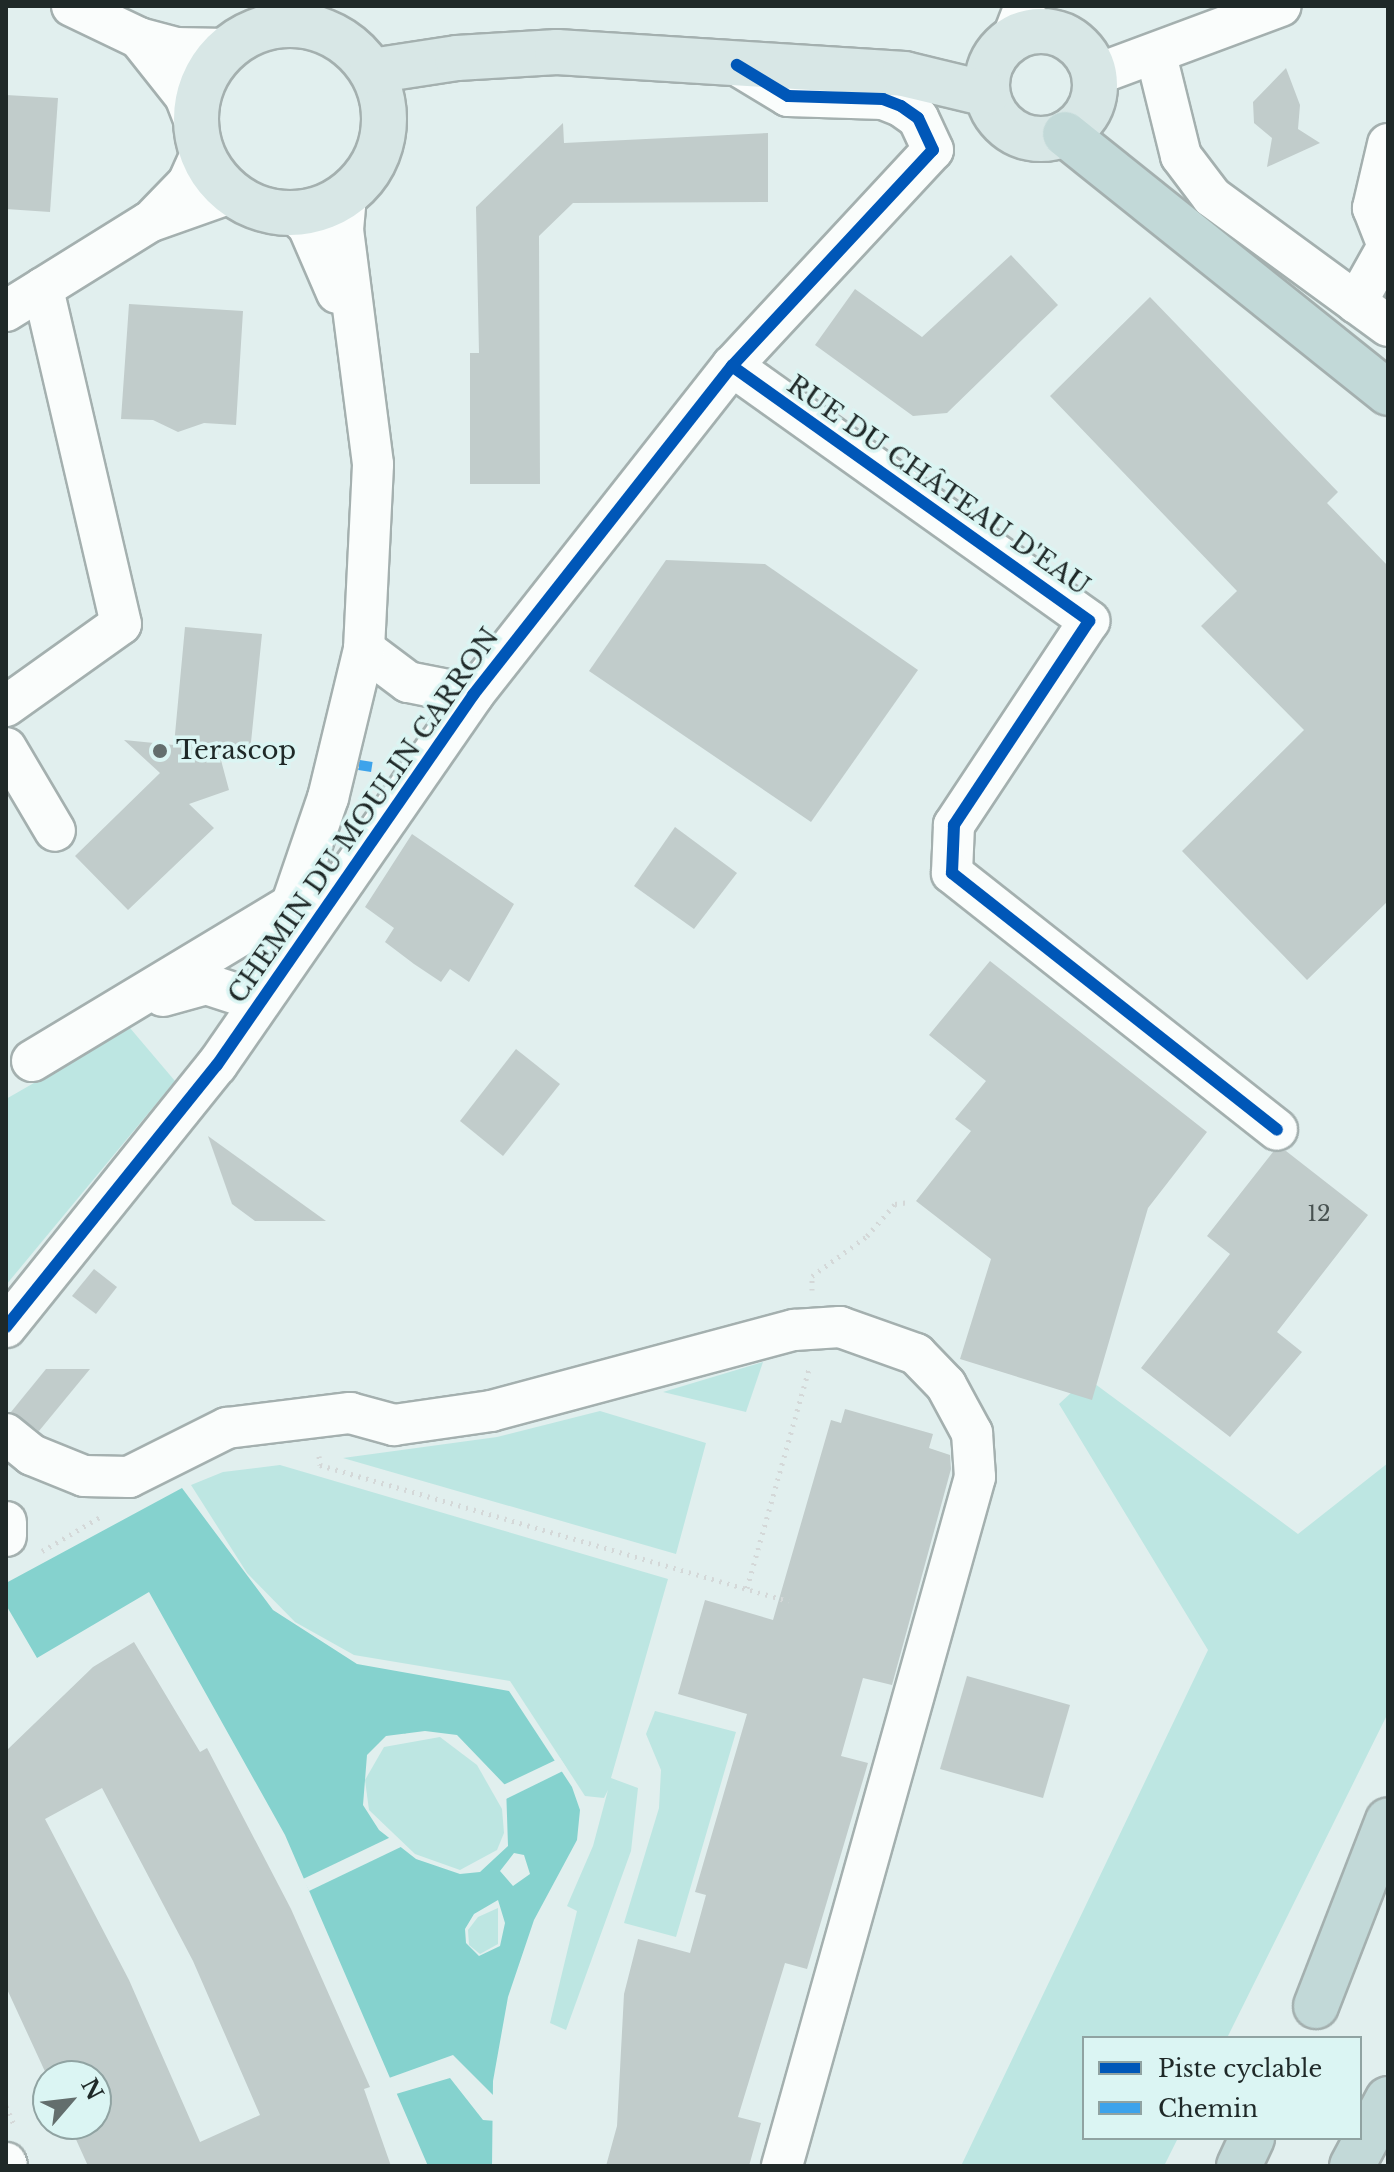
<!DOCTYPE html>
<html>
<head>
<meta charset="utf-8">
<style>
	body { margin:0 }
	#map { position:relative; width:1394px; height:2172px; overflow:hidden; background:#e1efee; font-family:"Libre Baskerville",serif }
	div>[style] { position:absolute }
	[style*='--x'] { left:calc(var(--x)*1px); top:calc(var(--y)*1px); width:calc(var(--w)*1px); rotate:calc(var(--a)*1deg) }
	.green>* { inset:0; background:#bde6e2 }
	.water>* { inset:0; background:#85d2ce }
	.pier>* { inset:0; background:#e1efee }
	.building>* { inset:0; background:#c1cccb }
	.path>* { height:5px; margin-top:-2.5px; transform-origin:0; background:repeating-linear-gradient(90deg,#d4d8d8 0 2px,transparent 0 8px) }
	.roads { filter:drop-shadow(2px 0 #a4b0af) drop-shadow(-2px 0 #a4b0af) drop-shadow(0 2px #a4b0af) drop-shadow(0 -2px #a4b0af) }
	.minor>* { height:40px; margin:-20px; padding:0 20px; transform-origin:20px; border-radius:20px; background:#fafdfc }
	.major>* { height:44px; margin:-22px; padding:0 22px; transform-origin:22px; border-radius:22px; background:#d8e7e6 }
	.major>.ring { margin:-22px; padding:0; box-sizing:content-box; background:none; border:44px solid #d8e7e6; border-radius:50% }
	.highway>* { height:44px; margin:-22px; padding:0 22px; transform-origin:22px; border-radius:22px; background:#c2d9d8 }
	.quiet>* { height:10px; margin-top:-5px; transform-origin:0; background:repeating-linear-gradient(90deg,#3da3eb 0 20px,transparent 0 30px) }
	.cycleway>* { height:12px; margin:-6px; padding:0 6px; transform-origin:6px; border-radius:6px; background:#0057b8 }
	.dots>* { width:22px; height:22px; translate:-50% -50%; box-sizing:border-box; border:4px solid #dbf5f3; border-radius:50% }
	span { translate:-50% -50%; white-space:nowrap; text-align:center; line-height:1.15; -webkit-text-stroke:7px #dbf5f3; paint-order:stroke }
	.number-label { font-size:22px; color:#485251 }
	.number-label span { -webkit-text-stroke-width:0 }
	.street-label { font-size:26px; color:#1f2928 }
	.poi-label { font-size:26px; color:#1f2928 }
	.left { translate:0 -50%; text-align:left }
	.frame { position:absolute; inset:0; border:8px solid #1f2928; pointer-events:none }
	.legend { position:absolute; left:1082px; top:2036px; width:280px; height:104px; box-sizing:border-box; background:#dbf5f3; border:2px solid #90a3a2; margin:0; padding:10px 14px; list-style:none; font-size:24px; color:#1f2928 }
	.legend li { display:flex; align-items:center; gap:16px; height:40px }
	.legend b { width:40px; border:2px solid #90a3a2 }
	.north { position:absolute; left:32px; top:2060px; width:80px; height:80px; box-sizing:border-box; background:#dbf5f3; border:2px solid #90a3a2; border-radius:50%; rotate:62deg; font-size:22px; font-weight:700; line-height:32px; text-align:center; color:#1f2928 }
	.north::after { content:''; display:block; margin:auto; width:28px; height:36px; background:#636e6d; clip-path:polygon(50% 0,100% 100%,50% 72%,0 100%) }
</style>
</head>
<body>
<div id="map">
	<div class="green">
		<div style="clip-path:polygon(130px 1028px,175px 1081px,6px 1285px,6px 1099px)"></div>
		<div style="clip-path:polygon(763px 1362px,746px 1412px,663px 1392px)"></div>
		<div style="clip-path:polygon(1087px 1378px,1298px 1534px,1388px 1463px,1388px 1713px,1227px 2038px,1084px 2038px,1084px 2138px,1178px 2138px,1164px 2166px,961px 2166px,1208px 1650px,1059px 1404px)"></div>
		<div style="clip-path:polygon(600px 1411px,706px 1443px,676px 1554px,343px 1458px,497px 1437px)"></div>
		<div style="clip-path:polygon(280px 1465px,668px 1579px,611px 1778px,638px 1788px,631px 1851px,566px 2030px,550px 2023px,577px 1911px,567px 1906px,593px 1846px,608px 1790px,604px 1798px,585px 1796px,510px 1681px,354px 1655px,295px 1622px,247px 1573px,191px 1485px,223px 1472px)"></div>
		<div style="clip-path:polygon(655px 1711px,736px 1732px,676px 1937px,624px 1923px,659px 1808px,661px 1770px,646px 1734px)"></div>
		<div style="clip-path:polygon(440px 1737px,477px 1765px,502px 1809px,504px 1833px,497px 1850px,460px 1870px,415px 1854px,369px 1810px,365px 1780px,384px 1747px)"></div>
		<div style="clip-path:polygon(498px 1908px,498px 1944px,480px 1954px,469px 1945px,468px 1930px,478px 1917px)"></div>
	</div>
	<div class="water">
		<div style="clip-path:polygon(evenodd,182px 1488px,273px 1610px,357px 1664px,509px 1691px,572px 1787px,580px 1810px,577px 1840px,534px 1920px,508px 1997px,493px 2081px,492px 2166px,428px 2166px,285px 1835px,149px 1592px,37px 1658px,6px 1605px,6px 1583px,182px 1488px,425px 1731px,457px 1735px,506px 1786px,508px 1846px,480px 1872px,460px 1874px,416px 1859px,379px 1830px,363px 1805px,367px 1755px,386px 1736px,425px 1731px,182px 1488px,514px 1853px,524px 1855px,530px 1874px,513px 1886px,500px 1871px,514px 1853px,182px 1488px,498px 1900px,505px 1923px,500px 1946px,479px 1956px,466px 1943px,465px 1929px,474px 1914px,498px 1900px)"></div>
	</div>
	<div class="pier">
		<div style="clip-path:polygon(560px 1758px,567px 1769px,504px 1800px,501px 1786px)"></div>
		<div style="clip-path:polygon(393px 1836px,405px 1845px,309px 1891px,303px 1879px)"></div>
		<div style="clip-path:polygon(453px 2055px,496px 2098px,496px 2121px,483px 2120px,450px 2078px,396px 2094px,389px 2078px)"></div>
	</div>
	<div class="building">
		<div style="clip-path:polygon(1286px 68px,1300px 105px,1298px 129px,1320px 143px,1267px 167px,1272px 138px,1254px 123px,1253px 102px)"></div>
		<div style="clip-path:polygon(6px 95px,58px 98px,50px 212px,6px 209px)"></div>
		<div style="clip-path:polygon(563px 123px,564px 143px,768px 133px,768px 202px,573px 203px,539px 236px,540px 484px,470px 484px,470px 353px,479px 353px,476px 207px)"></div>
		<div style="clip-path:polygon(1011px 255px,1058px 305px,947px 413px,913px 416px,815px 345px,855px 289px,922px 337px)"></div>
		<div style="clip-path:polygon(1150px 297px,1338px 492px,1327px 503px,1388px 566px,1388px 901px,1307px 980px,1182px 851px,1304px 730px,1201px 626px,1237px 591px,1050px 396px)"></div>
		<div style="clip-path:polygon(129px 304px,243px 311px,236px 425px,204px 423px,178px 432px,153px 420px,121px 419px)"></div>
		<div style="clip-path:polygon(666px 560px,765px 564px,918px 670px,811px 822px,589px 671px)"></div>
		<div style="clip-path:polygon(185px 627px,262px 634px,250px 752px,218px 749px,229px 790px,189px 804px,214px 828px,128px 910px,75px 856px,160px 773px,124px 740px,174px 745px)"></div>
		<div style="clip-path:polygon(675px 827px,737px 873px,694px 929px,634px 886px)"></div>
		<div style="clip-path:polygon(412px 834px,514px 904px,469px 982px,450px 969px,441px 982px,414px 964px,385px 942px,394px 928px,365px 907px)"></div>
		<div style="clip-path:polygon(990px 961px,1207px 1132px,1148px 1208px,1092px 1400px,960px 1359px,991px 1259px,916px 1201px,971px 1131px,955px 1119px,986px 1081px,929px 1035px)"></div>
		<div style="clip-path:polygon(516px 1049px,560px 1084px,503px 1156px,460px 1121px)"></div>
		<div style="clip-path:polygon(208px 1136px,326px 1221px,255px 1221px,232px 1204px)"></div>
		<div style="clip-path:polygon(1286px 1151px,1368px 1215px,1277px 1332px,1302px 1352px,1230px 1437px,1141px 1368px,1230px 1254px,1207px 1236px,1273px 1152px)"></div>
		<div style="clip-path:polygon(94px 1269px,117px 1287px,96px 1314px,72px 1296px)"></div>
		<div style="clip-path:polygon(46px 1369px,90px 1369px,39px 1431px,11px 1412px)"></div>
		<div style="clip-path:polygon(845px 1409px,933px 1434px,929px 1448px,950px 1455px,951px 1469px,892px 1685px,863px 1678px,841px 1756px,868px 1763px,807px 1969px,785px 1963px,738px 2117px,761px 2123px,749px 2166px,606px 2166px,617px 2126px,624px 1994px,638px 1939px,690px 1953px,706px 1895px,695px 1892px,747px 1714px,678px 1694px,705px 1600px,773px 1620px,831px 1420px,841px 1423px)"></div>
		<div style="clip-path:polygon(evenodd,134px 1642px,200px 1752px,207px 1748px,291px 1909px,370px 2087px,364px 2089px,391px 2166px,88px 2166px,69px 2124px,96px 2124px,96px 2076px,48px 2078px,6px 1987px,6px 1751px,93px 1667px,134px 1642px,102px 1788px,193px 1961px,260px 2115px,200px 2142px,129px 1980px,45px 1819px,102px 1788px)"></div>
		<div style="clip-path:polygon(967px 1676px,1070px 1705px,1043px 1798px,940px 1769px)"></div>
	</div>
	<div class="path">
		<div style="--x:812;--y:1290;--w:14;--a:-90"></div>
		<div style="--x:812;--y:1276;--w:68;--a:-36"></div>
		<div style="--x:867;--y:1236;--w:43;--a:-48.8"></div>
		<div style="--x:895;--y:1204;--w:14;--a:-8"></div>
		<div style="--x:319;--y:1456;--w:9;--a:84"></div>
		<div style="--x:320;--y:1465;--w:488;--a:16.2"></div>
		<div style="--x:42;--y:1551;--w:69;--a:-30.3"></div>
		<div style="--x:747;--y:1588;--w:231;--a:-74.2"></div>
		<div style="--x:6;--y:2106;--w:21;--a:67"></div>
	</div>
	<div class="roads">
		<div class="minor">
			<div style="--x:72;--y:6;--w:74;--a:25.5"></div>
			<div style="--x:139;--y:38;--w:38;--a:15"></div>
			<div style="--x:176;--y:48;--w:50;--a:1.1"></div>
			<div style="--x:1013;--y:37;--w:33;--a:-69"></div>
			<div style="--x:139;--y:38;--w:74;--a:51.6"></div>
			<div style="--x:185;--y:96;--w:31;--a:69"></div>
			<div style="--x:1156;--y:55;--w:104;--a:76.1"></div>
			<div style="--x:1181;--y:156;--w:51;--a:52.9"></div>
			<div style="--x:1212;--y:197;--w:218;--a:36.2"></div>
			<div style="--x:1095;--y:75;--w:198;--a:-20.4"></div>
			<div style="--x:1388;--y:144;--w:66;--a:103.2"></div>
			<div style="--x:1373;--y:208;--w:41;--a:68.5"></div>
			<div style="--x:294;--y:213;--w:19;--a:43"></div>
			<div style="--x:308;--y:226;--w:73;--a:66.6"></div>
			<div style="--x:155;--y:217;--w:47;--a:-45.9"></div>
			<div style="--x:188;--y:183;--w:35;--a:-66"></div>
			<div style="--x:1356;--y:303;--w:65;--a:-60.7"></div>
			<div style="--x:6;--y:311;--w:168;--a:-31.9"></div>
			<div style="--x:149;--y:222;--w:87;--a:-19.5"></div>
			<div style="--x:732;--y:366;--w:439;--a:35.5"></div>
			<div style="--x:1089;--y:621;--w:245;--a:123.5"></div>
			<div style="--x:954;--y:825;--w:48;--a:92.4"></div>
			<div style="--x:952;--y:873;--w:414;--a:38.3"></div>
			<div style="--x:364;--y:649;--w:55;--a:36.9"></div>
			<div style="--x:408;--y:682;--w:66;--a:11.3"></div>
			<div style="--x:6;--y:706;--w:141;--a:-35.5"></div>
			<div style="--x:121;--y:624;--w:345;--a:-103.1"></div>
			<div style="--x:6;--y:748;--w:96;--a:59.4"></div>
			<div style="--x:269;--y:970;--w:182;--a:-71.1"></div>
			<div style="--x:328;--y:798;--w:153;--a:-76.4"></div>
			<div style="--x:364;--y:649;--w:185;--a:-87.2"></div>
			<div style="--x:373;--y:464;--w:236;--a:-97.3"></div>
			<div style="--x:343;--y:230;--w:35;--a:-85"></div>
			<div style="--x:163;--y:996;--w:45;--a:-15.6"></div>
			<div style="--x:206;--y:984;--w:55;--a:18.1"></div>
			<div style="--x:32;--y:1061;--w:302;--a:-31.1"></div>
			<div style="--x:6;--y:1327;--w:336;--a:-51.2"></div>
			<div style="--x:217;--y:1065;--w:450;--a:-55.3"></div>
			<div style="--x:473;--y:695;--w:419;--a:-51.8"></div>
			<div style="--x:732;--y:366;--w:295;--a:-47.1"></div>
			<div style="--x:933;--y:150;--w:35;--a:-115"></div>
			<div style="--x:918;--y:118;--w:21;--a:-145"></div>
			<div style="--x:901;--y:106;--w:19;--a:-159"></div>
			<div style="--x:883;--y:99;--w:95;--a:-178.2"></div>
			<div style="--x:788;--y:96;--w:60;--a:-148.7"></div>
			<div style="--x:6;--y:1434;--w:33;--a:39"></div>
			<div style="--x:32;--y:1455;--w:56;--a:22"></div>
			<div style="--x:84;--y:1476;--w:45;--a:1.3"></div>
			<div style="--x:129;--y:1477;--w:110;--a:-26.6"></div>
			<div style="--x:227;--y:1428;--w:124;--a:-7"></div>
			<div style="--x:350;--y:1413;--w:46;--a:15.3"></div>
			<div style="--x:394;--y:1425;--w:98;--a:-8.2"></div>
			<div style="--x:491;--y:1411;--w:314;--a:-15"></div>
			<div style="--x:794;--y:1330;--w:46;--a:-3.7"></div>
			<div style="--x:840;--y:1327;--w:81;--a:19.6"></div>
			<div style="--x:916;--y:1354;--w:43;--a:45.9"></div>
			<div style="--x:946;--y:1385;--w:55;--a:61.6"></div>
			<div style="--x:972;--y:1433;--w:44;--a:86.1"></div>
			<div style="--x:975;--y:1477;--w:716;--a:105.65"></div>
			<div style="--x:6;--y:1522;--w:14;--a:90"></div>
			<div style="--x:6;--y:2163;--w:3;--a:72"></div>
		</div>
		<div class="major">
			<div class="ring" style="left:196px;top:25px;width:144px;height:144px"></div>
			<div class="ring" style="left:987px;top:31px;width:64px;height:64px"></div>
			<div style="--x:372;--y:71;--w:86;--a:-8.7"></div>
			<div style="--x:457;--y:58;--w:100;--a:-3.4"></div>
			<div style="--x:557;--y:52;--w:348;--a:3.6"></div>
			<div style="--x:904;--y:74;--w:85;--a:13.5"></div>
		</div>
		<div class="highway">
			<div style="--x:1065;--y:134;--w:414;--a:38.7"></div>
			<div style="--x:1316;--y:2006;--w:199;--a:-68.8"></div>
			<div style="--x:1239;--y:2166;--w:31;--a:-65"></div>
			<div style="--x:1352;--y:2166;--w:76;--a:-61.8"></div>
		</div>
	</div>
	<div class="quiet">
		<div style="--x:359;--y:765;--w:13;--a:9"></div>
	</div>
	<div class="cycleway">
		<div style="--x:732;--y:366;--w:439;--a:35.5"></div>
		<div style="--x:1089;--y:621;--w:245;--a:123.5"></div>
		<div style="--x:954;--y:825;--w:48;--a:92.4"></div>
		<div style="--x:952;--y:873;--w:414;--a:38.3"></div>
		<div style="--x:6;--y:1327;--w:336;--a:-51.2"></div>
		<div style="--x:217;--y:1065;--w:450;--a:-55.3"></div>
		<div style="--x:473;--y:695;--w:419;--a:-51.8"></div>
		<div style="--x:732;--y:366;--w:295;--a:-47.1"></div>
		<div style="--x:933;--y:150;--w:35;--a:-115"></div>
		<div style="--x:918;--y:118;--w:21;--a:-145"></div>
		<div style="--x:901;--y:106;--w:19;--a:-159"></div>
		<div style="--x:883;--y:99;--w:95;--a:-178.2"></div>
		<div style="--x:788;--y:96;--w:60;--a:-148.7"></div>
	</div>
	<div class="dots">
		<div style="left:160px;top:751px;background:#636e6d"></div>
	</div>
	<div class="number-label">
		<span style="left:1319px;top:1214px">12</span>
	</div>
	<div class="street-label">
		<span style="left:938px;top:486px;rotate:35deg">RUE DU CHÂTEAU D'EAU</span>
		<span style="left:364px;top:816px;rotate:-55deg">CHEMIN DU MOULIN CARRON</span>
	</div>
	<div class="poi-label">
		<span class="left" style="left:176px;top:751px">Terascop</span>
	</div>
	<div class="frame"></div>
	<ul class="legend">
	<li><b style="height:10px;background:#0057b8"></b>Piste cyclable</li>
	<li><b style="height:10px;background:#3da3eb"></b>Chemin</li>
	</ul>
	<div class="north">N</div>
</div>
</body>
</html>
